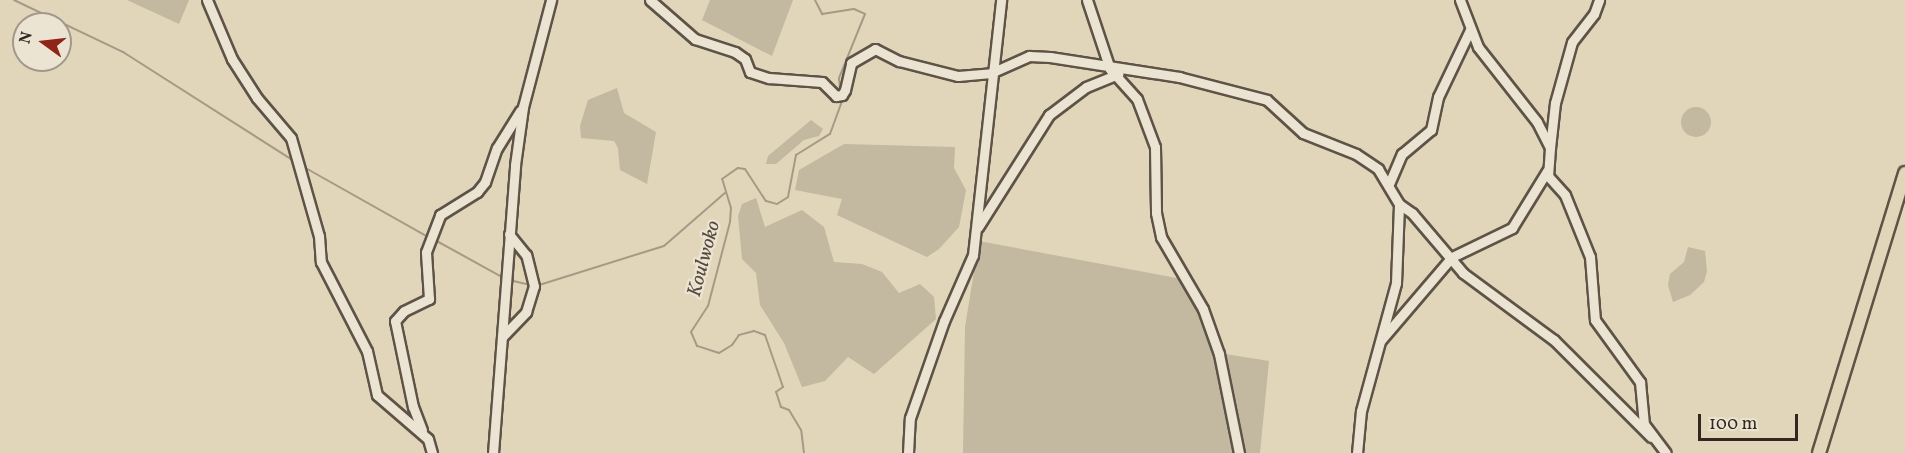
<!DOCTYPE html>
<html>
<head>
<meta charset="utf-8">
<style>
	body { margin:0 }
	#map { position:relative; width:1905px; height:453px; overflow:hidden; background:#e1d6ba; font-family:Vollkorn,serif }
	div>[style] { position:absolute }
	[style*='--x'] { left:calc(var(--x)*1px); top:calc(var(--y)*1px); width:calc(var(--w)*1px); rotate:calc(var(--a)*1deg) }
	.green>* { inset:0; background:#c3b8a0 }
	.round { border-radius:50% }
	.stream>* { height:2px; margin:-1px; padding:0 1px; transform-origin:1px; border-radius:1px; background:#a69a86 }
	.roads { filter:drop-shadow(2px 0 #5e5347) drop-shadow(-2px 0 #5e5347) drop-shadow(0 2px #5e5347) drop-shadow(0 -2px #5e5347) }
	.minor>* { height:9px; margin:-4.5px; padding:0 4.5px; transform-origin:4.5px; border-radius:4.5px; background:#ece4d2 }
	.major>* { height:12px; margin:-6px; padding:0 6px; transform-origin:6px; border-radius:6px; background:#e1d6ba }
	span { translate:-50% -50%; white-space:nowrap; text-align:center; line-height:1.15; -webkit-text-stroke:4.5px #ece4d2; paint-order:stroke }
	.water-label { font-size:20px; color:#564a3f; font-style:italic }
	.north { position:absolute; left:12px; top:12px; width:60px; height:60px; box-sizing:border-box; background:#ece4d2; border:2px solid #a2988b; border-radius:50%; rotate:285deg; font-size:16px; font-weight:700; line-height:24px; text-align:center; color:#332721 }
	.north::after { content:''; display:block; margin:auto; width:21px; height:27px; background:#8f2418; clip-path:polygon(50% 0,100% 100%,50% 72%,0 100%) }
	.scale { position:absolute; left:1698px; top:414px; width:100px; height:27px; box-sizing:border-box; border:3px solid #332721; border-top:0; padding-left:8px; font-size:18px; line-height:21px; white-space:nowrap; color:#332721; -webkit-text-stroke:4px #ece4d2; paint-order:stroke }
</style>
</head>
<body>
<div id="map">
	<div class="green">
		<div style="clip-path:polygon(127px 0,189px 0,179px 24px)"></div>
		<div style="clip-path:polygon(710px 0,793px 0,772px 56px,702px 20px)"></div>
		<div style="clip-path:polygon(617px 88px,624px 113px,656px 132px,647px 184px,620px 170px,618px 148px,614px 141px,581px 138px,580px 126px,588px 100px)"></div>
		<div class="round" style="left:1681px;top:107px;width:30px;height:30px"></div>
		<div style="clip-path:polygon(811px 120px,823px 129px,819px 136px,804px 140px,776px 164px,766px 164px,768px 156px)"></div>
		<div style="clip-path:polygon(844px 144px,955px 147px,954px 168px,966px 190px,959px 227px,939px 249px,927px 257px,837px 215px,842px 199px,795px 190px,799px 170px)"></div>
		<div style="clip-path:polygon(756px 198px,765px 227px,802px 210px,824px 227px,834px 262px,862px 264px,882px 272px,899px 293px,920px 284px,934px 297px,936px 319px,874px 374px,848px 357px,825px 381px,802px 387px,784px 343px,760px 305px,756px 273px,742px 259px,738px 216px,742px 204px)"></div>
		<div style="clip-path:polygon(979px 241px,1187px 280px,1219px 353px,1269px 361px,1260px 453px,963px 453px,965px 327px)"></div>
		<div style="clip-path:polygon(1688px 247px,1705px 251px,1707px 271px,1704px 282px,1690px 295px,1673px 302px,1668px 285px,1670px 274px,1684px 262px)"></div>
	</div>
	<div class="stream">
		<div style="--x:14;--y:0;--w:121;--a:25.5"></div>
		<div style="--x:123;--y:52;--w:203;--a:32.5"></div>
		<div style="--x:815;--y:0;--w:16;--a:63"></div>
		<div style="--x:822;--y:14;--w:32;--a:-9"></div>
		<div style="--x:854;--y:9;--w:12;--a:24"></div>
		<div style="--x:865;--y:14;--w:69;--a:112.1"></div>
		<div style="--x:839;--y:78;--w:12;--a:85"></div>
		<div style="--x:302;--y:166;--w:145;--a:29.4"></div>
		<div style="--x:433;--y:239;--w:81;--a:28.8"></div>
		<div style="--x:509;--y:280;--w:22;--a:13"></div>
		<div style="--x:536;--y:286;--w:134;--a:-17.4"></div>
		<div style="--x:664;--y:246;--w:81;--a:-41"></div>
		<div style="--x:804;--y:453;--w:23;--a:-97"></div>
		<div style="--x:801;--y:430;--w:23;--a:-121"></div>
		<div style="--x:789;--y:410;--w:9;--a:-159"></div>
		<div style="--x:781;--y:407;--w:16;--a:-108"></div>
		<div style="--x:776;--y:392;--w:9;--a:-36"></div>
		<div style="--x:783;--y:387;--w:55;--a:-109.1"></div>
		<div style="--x:765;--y:335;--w:12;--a:-160"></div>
		<div style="--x:754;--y:331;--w:16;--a:165"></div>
		<div style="--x:739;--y:335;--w:12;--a:125"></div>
		<div style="--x:732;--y:345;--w:15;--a:148"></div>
		<div style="--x:719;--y:353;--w:23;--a:-162"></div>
		<div style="--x:697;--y:346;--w:15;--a:-113"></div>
		<div style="--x:691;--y:332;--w:31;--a:-57"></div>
		<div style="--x:708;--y:306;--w:87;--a:-75.3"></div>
		<div style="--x:730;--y:222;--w:14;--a:-86"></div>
		<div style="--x:731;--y:208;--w:30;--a:-107"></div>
		<div style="--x:722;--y:179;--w:19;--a:-35"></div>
		<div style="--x:738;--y:168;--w:7;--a:8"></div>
		<div style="--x:745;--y:169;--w:38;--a:57"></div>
		<div style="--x:766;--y:201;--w:11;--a:15"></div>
		<div style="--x:777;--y:204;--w:13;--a:-32"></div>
		<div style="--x:788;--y:197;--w:43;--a:-79.2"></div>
		<div style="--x:796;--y:155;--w:40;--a:-32"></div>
		<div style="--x:830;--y:134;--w:38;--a:-70"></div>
	</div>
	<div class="roads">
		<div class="minor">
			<div style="--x:207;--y:0;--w:64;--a:67"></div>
			<div style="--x:232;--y:59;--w:46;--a:57.3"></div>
			<div style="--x:257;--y:98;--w:52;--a:49.6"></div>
			<div style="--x:291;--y:138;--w:102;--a:74.1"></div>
			<div style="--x:319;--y:236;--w:26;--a:86"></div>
			<div style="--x:321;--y:262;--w:100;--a:62.7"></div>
			<div style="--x:367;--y:351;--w:45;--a:77.2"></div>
			<div style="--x:377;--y:395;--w:67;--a:40.8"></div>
			<div style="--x:428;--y:439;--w:15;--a:74"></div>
			<div style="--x:650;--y:0;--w:60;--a:40.9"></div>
			<div style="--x:695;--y:39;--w:42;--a:18"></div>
			<div style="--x:735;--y:52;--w:12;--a:35"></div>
			<div style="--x:745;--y:59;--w:14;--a:69"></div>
			<div style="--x:750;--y:72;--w:20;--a:18"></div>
			<div style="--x:769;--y:78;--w:53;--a:4.3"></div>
			<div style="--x:822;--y:82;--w:20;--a:45"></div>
			<div style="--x:836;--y:96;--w:6;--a:-9"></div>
			<div style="--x:842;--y:95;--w:6;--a:-59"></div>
			<div style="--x:845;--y:90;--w:28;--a:-77"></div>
			<div style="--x:851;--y:63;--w:28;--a:-30"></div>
			<div style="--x:875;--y:49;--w:27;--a:27"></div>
			<div style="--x:899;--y:61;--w:61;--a:14.3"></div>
			<div style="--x:958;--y:76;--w:33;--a:-5"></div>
			<div style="--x:991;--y:73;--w:42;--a:-24.1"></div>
			<div style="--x:1029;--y:56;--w:21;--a:3"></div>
			<div style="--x:1050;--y:57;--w:131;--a:8.8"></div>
			<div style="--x:1179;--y:77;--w:91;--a:14.6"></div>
			<div style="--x:1267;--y:100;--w:49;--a:42.5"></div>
			<div style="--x:1303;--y:133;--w:57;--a:21.6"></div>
			<div style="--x:1356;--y:154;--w:27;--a:34"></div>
			<div style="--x:1378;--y:169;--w:41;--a:59"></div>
			<div style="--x:1399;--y:204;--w:16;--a:35"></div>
			<div style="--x:1412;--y:213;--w:79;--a:49.6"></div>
			<div style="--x:1463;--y:273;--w:113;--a:36.4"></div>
			<div style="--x:1554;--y:340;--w:137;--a:45"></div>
			<div style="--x:1087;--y:0;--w:73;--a:71.6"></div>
			<div style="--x:1110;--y:69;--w:40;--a:48"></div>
			<div style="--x:1137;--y:99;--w:51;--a:69.4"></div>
			<div style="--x:1155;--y:147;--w:66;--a:89.1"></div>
			<div style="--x:1156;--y:213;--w:25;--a:78"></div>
			<div style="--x:1161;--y:237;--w:83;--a:59.7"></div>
			<div style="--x:1203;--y:309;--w:48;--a:70.4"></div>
			<div style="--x:1219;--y:354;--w:101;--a:78.6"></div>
			<div style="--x:1460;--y:0;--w:50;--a:69"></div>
			<div style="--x:1478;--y:47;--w:95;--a:51.8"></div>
			<div style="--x:1537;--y:122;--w:29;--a:63"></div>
			<div style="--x:1550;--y:148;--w:28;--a:94"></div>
			<div style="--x:1548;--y:176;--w:25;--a:48"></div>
			<div style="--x:1565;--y:195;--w:67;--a:68"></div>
			<div style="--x:1590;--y:257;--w:63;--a:85.5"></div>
			<div style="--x:1595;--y:320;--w:77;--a:54"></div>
			<div style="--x:1640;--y:382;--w:42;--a:84.6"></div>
			<div style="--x:1644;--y:424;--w:36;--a:53"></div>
			<div style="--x:1550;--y:148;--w:45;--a:-83.7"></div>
			<div style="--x:1555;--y:103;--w:63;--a:-74.4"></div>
			<div style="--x:1572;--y:42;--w:36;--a:-52"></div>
			<div style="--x:1594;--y:14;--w:15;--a:-70"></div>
			<div style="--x:1389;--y:184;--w:33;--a:-67"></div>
			<div style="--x:1402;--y:154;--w:38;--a:-40"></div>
			<div style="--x:1431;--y:130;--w:34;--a:-78"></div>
			<div style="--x:1438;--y:97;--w:74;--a:-64.5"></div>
			<div style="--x:978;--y:227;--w:133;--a:-57.6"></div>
			<div style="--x:1049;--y:115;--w:46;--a:-37.1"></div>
			<div style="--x:1086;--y:87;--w:35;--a:-22"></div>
			<div style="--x:502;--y:337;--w:35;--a:-46"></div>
			<div style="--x:526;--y:312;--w:27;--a:-73"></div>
			<div style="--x:534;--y:286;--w:32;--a:-104"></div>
			<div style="--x:526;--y:255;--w:27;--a:-129"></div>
			<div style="--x:1381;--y:340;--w:109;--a:-49.5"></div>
			<div style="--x:1452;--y:257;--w:67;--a:-25.8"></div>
			<div style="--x:1512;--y:228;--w:67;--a:-58.4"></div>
			<div style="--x:422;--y:430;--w:25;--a:-111"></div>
			<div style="--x:413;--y:407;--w:88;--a:-101.8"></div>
			<div style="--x:395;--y:321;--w:13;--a:-48"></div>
			<div style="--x:404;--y:311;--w:28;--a:-26"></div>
			<div style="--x:429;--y:299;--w:47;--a:-93.7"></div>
			<div style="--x:426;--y:252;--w:40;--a:-69"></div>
			<div style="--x:440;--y:215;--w:44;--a:-31.9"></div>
			<div style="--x:477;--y:192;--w:13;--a:-51"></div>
			<div style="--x:485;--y:182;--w:36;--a:-71"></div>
			<div style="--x:497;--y:148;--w:44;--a:-58.1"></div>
			<div style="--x:493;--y:453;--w:289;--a:-85.6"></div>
			<div style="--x:515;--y:165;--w:59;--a:-82.1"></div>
			<div style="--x:523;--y:107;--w:111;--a:-75.3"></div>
			<div style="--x:908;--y:453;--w:35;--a:-87"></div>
			<div style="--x:910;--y:418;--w:103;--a:-70.7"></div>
			<div style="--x:944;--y:321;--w:72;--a:-66.3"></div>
			<div style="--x:973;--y:255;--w:257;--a:-83.7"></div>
			<div style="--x:1357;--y:453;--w:42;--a:-84.6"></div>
			<div style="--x:1361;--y:411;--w:133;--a:-74.7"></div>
			<div style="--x:1396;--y:283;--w:79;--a:-87.8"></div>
		</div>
		<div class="major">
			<div style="--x:1819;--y:453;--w:293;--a:-72.9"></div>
		</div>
	</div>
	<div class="water-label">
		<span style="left:705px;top:259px;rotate:-75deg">Koulwoko</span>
	</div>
	<div class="north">N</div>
	<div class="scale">100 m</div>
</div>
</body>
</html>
